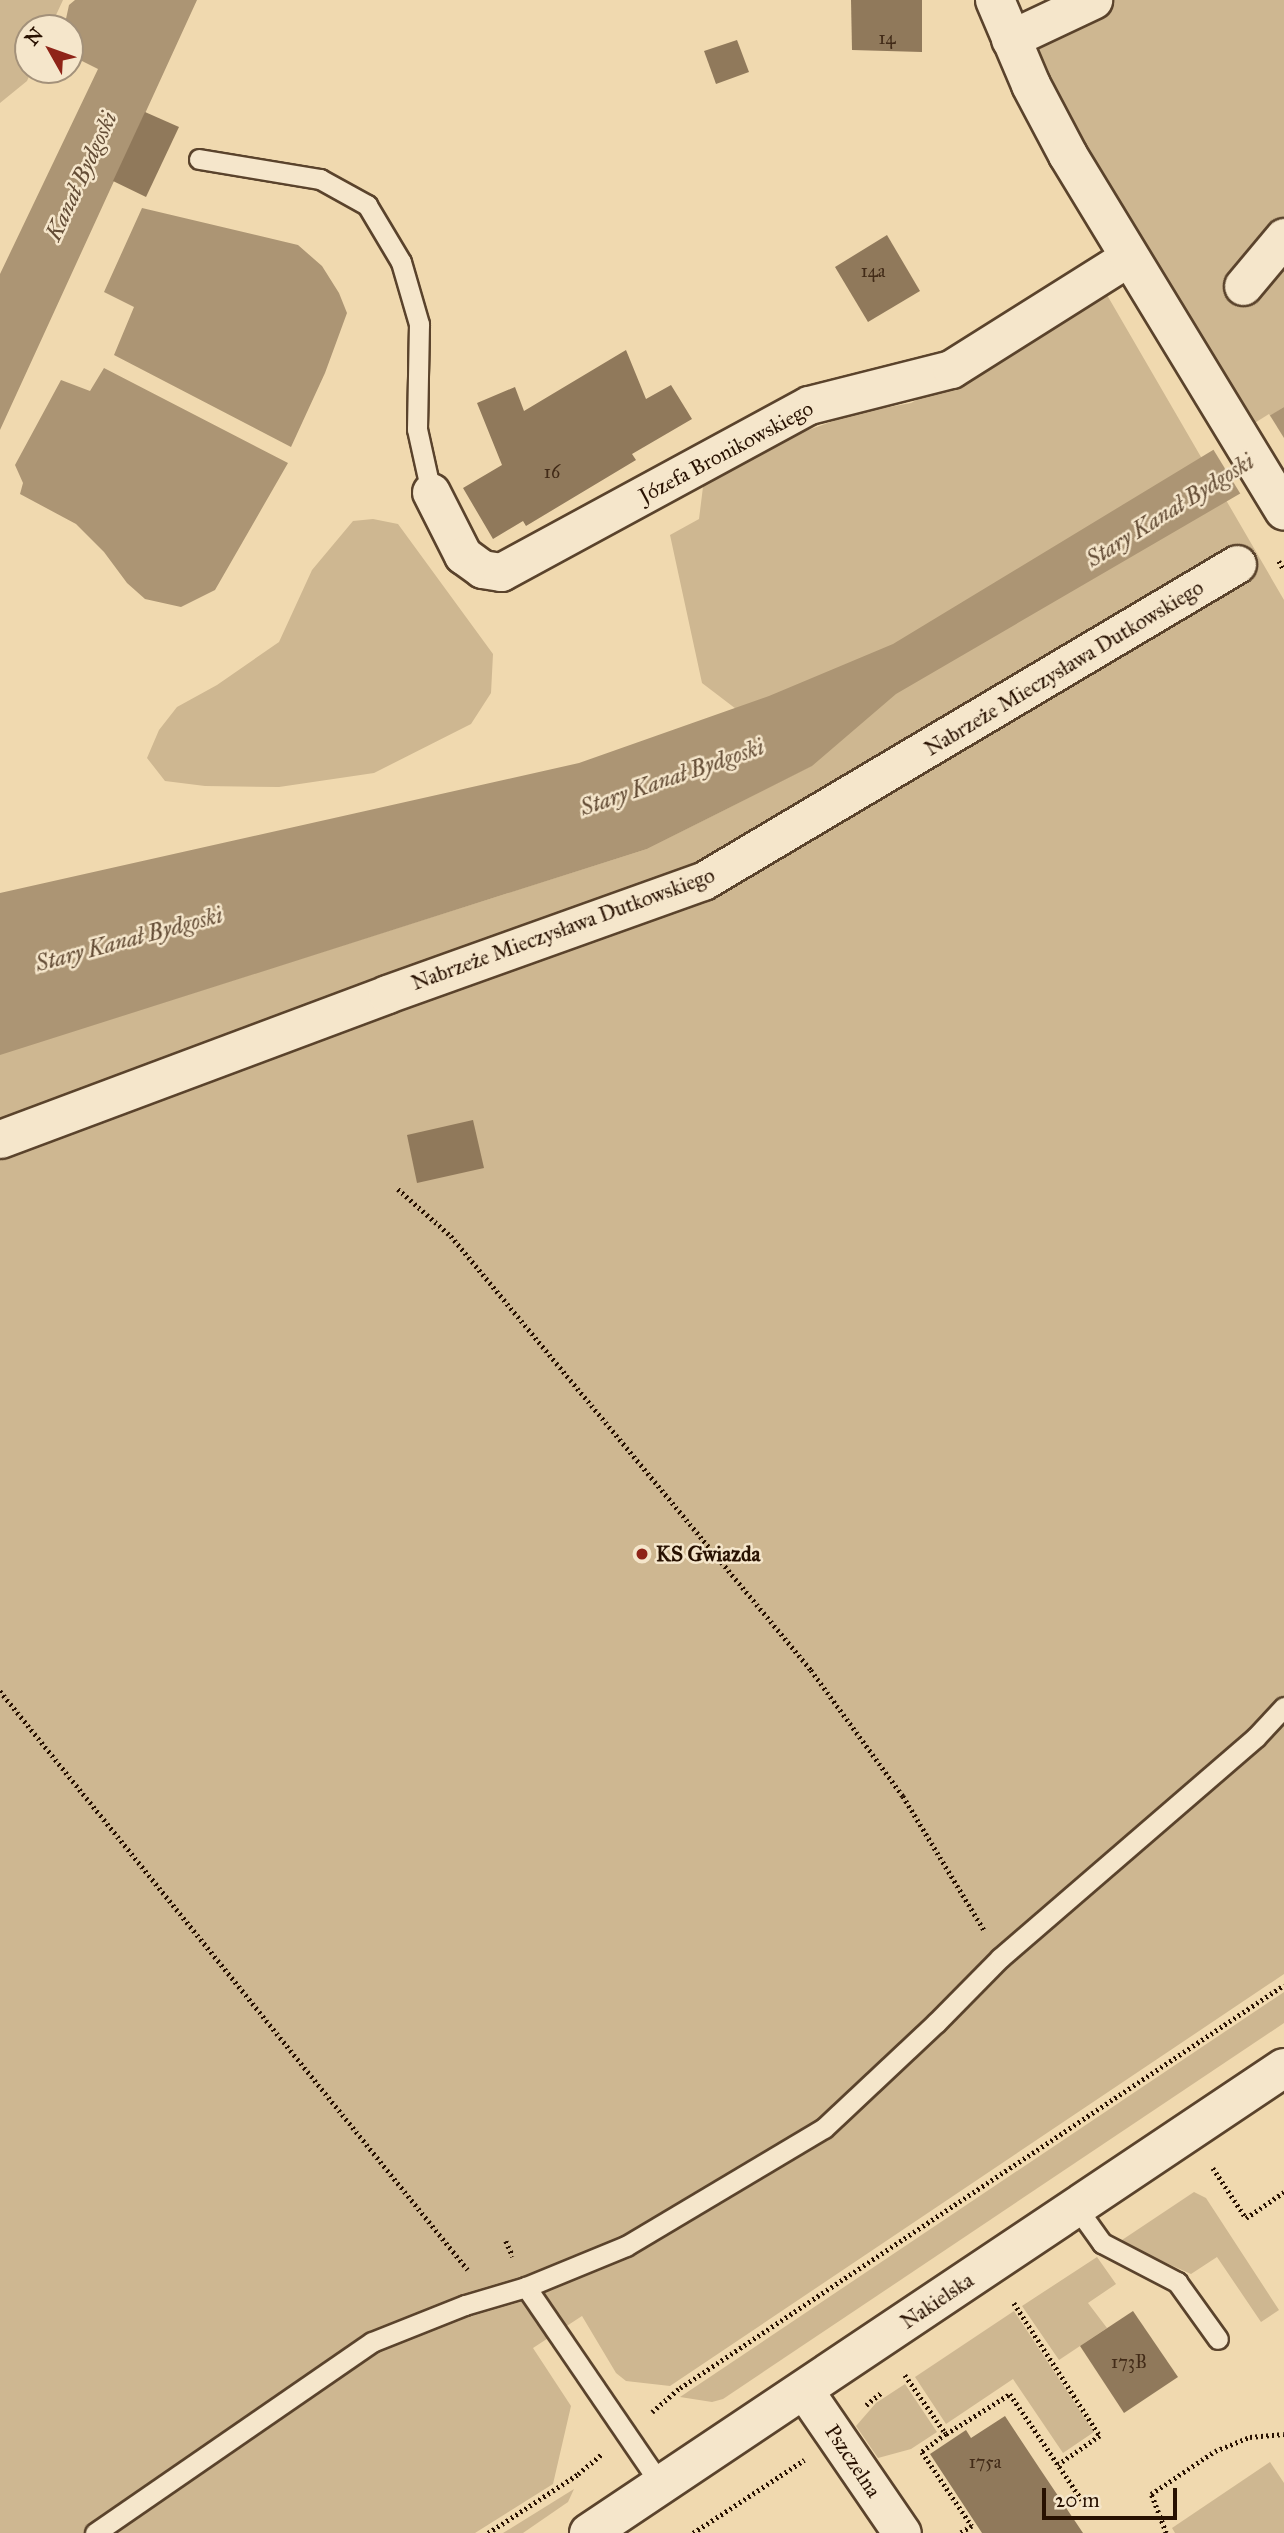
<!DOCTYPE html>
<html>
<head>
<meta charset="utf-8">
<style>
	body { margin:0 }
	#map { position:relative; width:1284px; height:2533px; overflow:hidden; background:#f0d9af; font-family:"IM FELL Great Primer",serif }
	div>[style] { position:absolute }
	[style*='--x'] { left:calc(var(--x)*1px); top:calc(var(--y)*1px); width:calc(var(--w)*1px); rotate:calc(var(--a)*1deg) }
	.green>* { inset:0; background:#ceb791 }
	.water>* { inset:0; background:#ac9574 }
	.pier>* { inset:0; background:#f0d9af }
	.building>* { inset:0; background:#90795b }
	.path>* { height:4.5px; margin-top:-2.25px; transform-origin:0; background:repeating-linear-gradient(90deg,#281101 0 2px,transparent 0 5.5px) }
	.roads { filter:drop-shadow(2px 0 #5a432c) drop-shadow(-2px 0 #5a432c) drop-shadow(0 2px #5a432c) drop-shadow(0 -2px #5a432c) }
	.lane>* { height:19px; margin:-9.5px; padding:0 9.5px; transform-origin:9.5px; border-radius:9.5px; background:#f5e6cb }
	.street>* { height:37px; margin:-18.5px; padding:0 18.5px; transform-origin:18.5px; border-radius:18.5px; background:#f5e6cb }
	.secondary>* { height:38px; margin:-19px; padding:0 19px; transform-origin:19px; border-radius:19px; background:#f5e6cb }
	.dots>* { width:19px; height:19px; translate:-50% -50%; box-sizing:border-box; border:4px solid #f5e6cb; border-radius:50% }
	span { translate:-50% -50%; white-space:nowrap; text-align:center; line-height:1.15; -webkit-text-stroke:5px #f5e6cb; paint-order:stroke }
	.number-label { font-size:18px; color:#422b18 }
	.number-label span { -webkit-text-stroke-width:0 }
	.street-label { font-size:21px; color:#281101 }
	.poi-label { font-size:21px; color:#281101; font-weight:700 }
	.left { translate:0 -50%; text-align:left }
	.water-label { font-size:23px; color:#634c35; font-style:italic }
	.north { position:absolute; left:14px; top:14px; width:70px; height:70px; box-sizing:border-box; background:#f5e6cb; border:2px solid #a3917a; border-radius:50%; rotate:310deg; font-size:19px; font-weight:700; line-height:28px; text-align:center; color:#281101 }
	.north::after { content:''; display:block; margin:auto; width:24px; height:32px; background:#8f2418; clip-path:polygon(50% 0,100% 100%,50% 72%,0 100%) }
	.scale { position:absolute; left:1042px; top:2488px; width:135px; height:32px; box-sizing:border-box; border:4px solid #281101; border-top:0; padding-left:9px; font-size:21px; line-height:24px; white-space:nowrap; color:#281101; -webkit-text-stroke:5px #f5e6cb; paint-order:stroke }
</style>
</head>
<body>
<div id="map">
	<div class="green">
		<div style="clip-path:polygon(0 0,63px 0,50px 28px,28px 28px,28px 70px,32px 70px,27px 81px,0 103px)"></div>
		<div style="clip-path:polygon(1045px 0,1284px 0,1284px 407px,1239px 437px,1004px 28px)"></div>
		<div style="clip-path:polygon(1107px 295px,1284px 600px,1284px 1974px,670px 2386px,626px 2381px,616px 2373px,582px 2316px,533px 2348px,571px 2406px,553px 2484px,475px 2533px,0 2533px,0 1054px,647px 849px,811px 766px,702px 683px,670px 535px,699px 519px,703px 487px,717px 472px,797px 434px,856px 413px,911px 403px)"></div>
		<div style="clip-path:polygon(373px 519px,398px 524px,493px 654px,491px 693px,471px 724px,374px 773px,279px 787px,205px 786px,165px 781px,147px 758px,159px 730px,177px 707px,217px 685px,279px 642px,312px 570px,353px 521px)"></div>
		<div style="clip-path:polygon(1284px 1992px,1284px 2023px,723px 2399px,712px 2402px,680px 2397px)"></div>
		<div style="clip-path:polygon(1194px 2192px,1206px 2198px,1279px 2310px,1261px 2322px,1217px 2257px,1191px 2274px,1119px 2242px)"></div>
		<div style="clip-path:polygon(1097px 2257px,1116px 2284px,1088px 2303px,1107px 2328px,1059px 2360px,1022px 2306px)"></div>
		<div style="clip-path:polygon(1014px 2311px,1094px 2432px,1063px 2453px,1013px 2379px,946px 2424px,915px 2377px)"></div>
		<div style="clip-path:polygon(905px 2384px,937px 2432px,911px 2449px,878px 2458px,856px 2426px,876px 2403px)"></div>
		<div style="clip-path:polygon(1270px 2462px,1284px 2483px,1284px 2533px,1175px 2533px,1172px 2528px)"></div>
		<div style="clip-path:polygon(574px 2489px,568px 2502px,523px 2533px,503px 2533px)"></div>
	</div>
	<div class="water">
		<div style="clip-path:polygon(75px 0,197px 0,0 430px,0 274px,98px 69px,70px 55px,70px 28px,64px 28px,69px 5px)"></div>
		<div style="clip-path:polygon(142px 208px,298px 245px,322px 266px,339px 293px,347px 313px,325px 373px,291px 447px,114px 355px,134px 307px,104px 292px)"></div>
		<div style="clip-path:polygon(104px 368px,288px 463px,215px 590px,181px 607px,145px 599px,127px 583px,104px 552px,76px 524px,20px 494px,23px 483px,15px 465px,61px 380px,90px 391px)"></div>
		<div style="clip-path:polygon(1284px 407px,1284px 468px,896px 694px,812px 766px,647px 849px,0 1055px,0 893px,579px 763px,769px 696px,893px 644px)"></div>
	</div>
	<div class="pier">
		<div style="clip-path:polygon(1269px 414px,1284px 438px,1284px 472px,1243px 498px,1213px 449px)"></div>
	</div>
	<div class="building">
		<div style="clip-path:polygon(851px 0,922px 0,922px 52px,852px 50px)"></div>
		<div style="clip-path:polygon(737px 40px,749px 72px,716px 84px,704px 51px)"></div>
		<div style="clip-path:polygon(145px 112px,179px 127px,146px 197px,113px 181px)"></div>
		<div style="clip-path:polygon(887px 235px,920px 291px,868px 322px,835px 267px)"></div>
		<div style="clip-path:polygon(626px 350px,646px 399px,671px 385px,692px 419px,632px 454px,636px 460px,526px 526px,523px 521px,493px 539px,463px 488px,502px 465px,477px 403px,515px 387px,524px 411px)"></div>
		<div style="clip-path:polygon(473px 1120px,484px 1168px,417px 1183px,407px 1135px)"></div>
		<div style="clip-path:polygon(1133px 2311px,1178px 2377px,1124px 2413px,1080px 2346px)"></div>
		<div style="clip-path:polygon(1005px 2416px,1040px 2469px,1083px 2533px,982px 2533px,930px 2454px,966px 2430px,971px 2438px)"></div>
	</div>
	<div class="path">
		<div style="--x:1279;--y:561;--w:10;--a:61"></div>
		<div style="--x:398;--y:1189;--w:71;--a:41.6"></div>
		<div style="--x:451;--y:1236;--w:564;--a:50.32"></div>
		<div style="--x:811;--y:1670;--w:156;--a:53.9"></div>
		<div style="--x:903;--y:1796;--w:157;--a:58.8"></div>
		<div style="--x:0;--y:1691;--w:744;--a:51.05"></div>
		<div style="--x:1213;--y:2168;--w:60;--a:56.6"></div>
		<div style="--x:1246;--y:2218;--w:46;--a:-34.4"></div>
		<div style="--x:506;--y:2241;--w:17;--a:66"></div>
		<div style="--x:1014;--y:2303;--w:158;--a:57.1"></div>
		<div style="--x:1100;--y:2436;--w:51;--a:145.4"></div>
		<div style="--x:905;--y:2375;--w:72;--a:55.2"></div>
		<div style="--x:946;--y:2434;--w:75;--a:-32"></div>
		<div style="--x:1010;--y:2394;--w:128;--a:55.8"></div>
		<div style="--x:866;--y:2405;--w:19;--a:-39"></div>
		<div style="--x:652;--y:2412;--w:37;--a:-41"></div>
		<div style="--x:680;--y:2388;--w:726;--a:-33.71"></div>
		<div style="--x:946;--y:2434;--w:30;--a:143"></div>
		<div style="--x:922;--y:2452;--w:89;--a:56"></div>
		<div style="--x:972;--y:2526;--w:13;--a:148"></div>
		<div style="--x:488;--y:2533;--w:108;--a:-33.2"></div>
		<div style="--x:578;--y:2474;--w:31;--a:-40"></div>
		<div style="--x:693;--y:2533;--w:133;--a:-33.3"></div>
		<div style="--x:1166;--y:2533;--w:42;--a:-111"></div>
		<div style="--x:1151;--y:2494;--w:77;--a:-33.9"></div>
		<div style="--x:1215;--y:2451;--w:38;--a:-22"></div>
		<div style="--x:1250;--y:2437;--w:34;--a:-5"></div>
	</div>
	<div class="roads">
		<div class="lane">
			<div style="--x:199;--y:159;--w:123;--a:9.4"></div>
			<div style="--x:320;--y:179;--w:54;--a:29"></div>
			<div style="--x:367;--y:205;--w:66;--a:59.2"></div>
			<div style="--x:401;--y:262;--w:65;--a:73.8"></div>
			<div style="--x:419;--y:324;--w:105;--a:91.1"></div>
			<div style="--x:417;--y:429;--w:65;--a:77.5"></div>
			<div style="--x:1077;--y:2208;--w:43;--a:54.5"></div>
			<div style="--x:1102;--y:2243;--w:85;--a:27.5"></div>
			<div style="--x:1177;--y:2282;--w:70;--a:54.3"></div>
			<div style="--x:526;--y:2287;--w:240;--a:55.7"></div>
			<div style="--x:95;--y:2533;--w:336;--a:-34.6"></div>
			<div style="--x:372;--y:2342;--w:100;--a:-21.7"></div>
			<div style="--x:465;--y:2305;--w:64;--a:-16.4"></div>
			<div style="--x:526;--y:2287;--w:108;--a:-22.3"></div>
			<div style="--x:626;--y:2246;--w:230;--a:-30.8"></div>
			<div style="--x:824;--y:2128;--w:154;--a:-43.2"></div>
			<div style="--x:936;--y:2023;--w:91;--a:-45.4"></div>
			<div style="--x:1000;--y:1958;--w:338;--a:-40.8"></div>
			<div style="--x:1256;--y:1737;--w:41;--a:-47"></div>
		</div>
		<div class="street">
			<div style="--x:1010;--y:39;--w:92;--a:-25.2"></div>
			<div style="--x:1243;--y:286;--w:64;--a:-50.1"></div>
			<div style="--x:431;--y:492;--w:71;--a:63.1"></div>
			<div style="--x:463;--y:555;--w:24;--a:36"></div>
			<div style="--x:482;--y:569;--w:19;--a:9"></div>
			<div style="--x:501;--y:572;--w:350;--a:-28.5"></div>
			<div style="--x:809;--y:405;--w:146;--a:-14.2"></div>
			<div style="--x:951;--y:369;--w:210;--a:-32.2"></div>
			<div style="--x:0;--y:1139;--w:413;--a:-20.5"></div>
			<div style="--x:387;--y:994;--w:336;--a:-19.7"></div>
			<div style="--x:703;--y:881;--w:621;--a:-30.69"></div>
			<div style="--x:804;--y:2390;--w:173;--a:55.6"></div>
		</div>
		<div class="secondary">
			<div style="--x:995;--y:0;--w:92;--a:67"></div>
			<div style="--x:1031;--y:85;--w:79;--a:62.1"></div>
			<div style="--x:1068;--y:155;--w:416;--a:58.7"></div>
			<div style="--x:589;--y:2533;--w:836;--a:-33.79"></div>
		</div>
	</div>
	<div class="dots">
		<div style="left:642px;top:1554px;background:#8f2418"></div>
	</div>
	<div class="number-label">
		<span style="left:887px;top:38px">14</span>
		<span style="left:873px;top:271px">14a</span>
		<span style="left:552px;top:472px">16</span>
		<span style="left:1129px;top:2362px">173B</span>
		<span style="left:985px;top:2462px">175a</span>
	</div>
	<div class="street-label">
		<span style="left:726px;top:452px;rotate:-28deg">Józefa Bronikowskiego</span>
		<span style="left:1064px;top:668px;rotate:-31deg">Nabrzeże Mieczysława Dutkowskiego</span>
		<span style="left:563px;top:929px;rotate:-20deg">Nabrzeże Mieczysława Dutkowskiego</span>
		<span style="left:937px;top:2301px;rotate:-34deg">Nakielska</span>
		<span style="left:853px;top:2461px;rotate:56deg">Pszczelna</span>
	</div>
	<div class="poi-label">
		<span class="left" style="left:656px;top:1554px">KS Gwiazda</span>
	</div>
	<div class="water-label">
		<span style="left:81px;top:176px;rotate:-65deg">Kanał Bydgoski</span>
		<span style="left:1170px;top:510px;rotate:-32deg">Stary Kanał Bydgoski</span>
		<span style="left:672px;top:777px;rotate:-19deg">Stary Kanał Bydgoski</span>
		<span style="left:129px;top:939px;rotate:-15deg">Stary Kanał Bydgoski</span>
	</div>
	<div class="north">N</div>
	<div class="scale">20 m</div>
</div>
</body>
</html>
